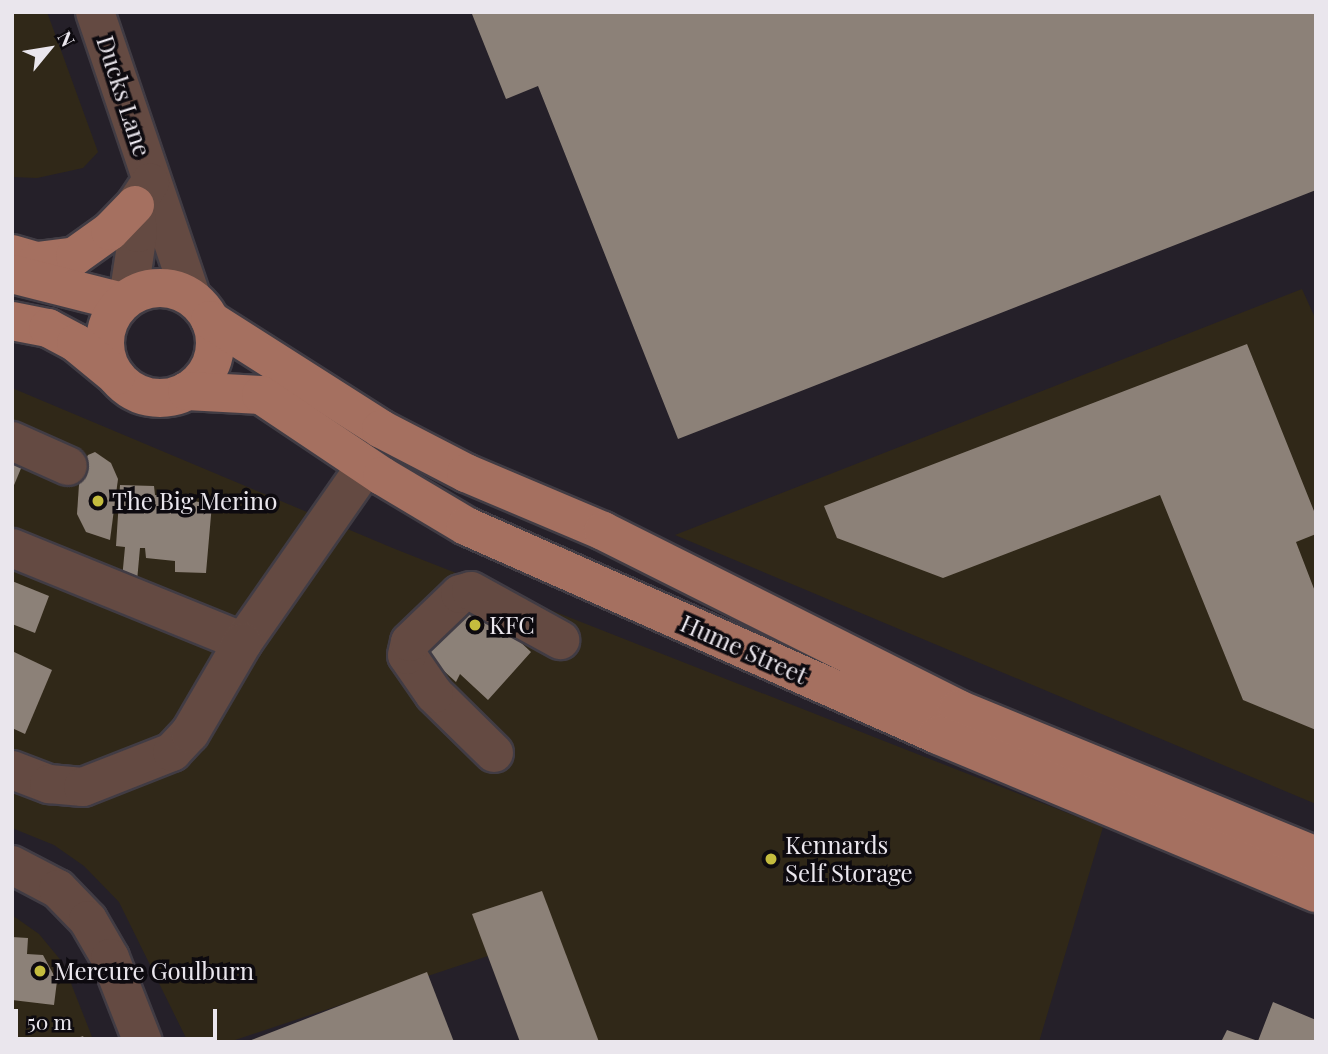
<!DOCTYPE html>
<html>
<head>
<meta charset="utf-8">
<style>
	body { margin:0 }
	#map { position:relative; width:1328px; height:1054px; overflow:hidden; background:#252029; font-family:"Playfair Display",serif }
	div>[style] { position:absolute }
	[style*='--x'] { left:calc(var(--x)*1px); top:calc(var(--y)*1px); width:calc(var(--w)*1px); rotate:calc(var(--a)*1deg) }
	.commercial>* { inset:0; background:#302818 }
	.building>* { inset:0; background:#8c8178 }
	.roads { filter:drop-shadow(2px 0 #413c44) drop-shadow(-2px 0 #413c44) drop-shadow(0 2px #413c44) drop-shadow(0 -2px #413c44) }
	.minor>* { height:38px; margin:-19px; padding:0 19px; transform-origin:19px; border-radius:19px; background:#644a42 }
	.major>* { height:38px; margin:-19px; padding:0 19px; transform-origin:19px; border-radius:19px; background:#a57060 }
	.major>.ring { margin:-19px; padding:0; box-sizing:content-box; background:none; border:38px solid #a57060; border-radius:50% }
	.dots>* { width:19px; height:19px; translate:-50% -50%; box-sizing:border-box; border:4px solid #0d0a0f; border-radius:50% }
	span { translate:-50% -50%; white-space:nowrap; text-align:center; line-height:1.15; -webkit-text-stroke:7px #0d0a0f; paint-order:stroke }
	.street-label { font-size:24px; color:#eae6ed }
	.poi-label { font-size:24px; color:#eae6ed }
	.left { translate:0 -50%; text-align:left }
	.frame { position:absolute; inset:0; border:14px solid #eae6ed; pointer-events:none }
	.north { position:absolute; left:14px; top:14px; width:70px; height:70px; -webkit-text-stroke:5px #0d0a0f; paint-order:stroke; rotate:60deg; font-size:19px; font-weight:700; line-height:28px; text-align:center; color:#eae6ed }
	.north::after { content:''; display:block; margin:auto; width:24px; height:32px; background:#eae6ed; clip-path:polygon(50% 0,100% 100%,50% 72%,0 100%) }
	.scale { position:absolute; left:14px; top:1009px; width:203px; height:32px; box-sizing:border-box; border:4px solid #eae6ed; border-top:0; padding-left:9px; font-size:21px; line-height:24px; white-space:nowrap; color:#eae6ed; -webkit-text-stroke:5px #0d0a0f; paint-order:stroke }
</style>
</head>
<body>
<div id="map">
	<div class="commercial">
		<div style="clip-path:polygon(12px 12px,47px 12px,98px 152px,83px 168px,37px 178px,12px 177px)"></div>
		<div style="clip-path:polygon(1302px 289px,1316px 320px,1316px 804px,675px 535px)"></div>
		<div style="clip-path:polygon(12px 388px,395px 549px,1103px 827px,1039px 1042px,521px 1042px,488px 956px,229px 1042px,188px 1042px,119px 902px,84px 866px,54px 845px,12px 828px)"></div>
		<div style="clip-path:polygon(12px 915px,39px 934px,63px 963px,94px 1042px,12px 1042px)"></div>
	</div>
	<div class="building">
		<div style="clip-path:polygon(476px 12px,1315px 12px,1316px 190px,678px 439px,538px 86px,506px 99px,472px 14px)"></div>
		<div style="clip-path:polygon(1247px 344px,1316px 516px,1316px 534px,1296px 542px,1316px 594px,1316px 730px,1243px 700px,1160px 495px,943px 578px,837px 538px,824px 506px)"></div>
		<div style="clip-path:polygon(12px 448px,27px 454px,12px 490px)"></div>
		<div style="clip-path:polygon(95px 452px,111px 463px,118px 479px,110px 540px,86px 532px,77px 514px,80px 470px,88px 455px)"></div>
		<div style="clip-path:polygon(120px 485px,154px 486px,155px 495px,212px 504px,206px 573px,175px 572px,175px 561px,146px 558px,145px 548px,140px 548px,137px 581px,122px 579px,125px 547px,116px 546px)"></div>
		<div style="clip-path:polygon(12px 581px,49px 596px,35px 633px,12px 624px)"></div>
		<div style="clip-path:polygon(473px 598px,531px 652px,488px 700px,460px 674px,456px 682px,423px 652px)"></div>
		<div style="clip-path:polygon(12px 651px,52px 670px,25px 734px,12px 728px)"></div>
		<div style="clip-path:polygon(542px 891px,599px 1042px,520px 1042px,472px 914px)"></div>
		<div style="clip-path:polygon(12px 937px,28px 938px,27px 954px,43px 955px,57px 981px,54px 1005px,12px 1000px)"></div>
		<div style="clip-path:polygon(427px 972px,454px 1042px,246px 1042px)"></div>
		<div style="clip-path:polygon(1273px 1002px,1316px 1020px,1316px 1042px,1221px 1042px,1227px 1030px,1258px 1041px)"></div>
		<div style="clip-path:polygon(83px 1036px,86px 1042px,70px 1042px,69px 1041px)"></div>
	</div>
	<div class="roads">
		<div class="minor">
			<div style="--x:95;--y:12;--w:302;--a:71.3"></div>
			<div style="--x:128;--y:298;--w:66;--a:-81.3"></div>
			<div style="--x:138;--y:233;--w:28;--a:-96"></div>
			<div style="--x:135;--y:205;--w:27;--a:-56"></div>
			<div style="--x:12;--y:441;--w:61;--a:24.1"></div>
			<div style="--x:12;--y:548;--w:249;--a:22.1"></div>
			<div style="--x:243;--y:642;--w:215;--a:-55.1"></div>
			<div style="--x:494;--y:753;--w:84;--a:-135.5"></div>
			<div style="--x:434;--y:694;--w:47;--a:-124.7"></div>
			<div style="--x:407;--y:655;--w:13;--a:-77"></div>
			<div style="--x:410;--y:642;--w:69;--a:-43.8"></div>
			<div style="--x:460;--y:594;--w:11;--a:-15"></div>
			<div style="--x:471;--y:591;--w:102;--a:28.8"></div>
			<div style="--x:12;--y:770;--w:40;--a:21"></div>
			<div style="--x:49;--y:784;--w:34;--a:5"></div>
			<div style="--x:83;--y:787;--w:96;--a:-21.5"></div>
			<div style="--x:172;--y:752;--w:26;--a:-47"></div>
			<div style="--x:190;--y:733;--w:105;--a:-59.8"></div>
			<div style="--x:12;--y:865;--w:52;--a:27.6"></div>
			<div style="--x:58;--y:889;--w:43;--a:45.9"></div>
			<div style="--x:88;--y:920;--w:44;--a:59.9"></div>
			<div style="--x:110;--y:958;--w:90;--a:68.6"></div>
		</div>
		<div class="major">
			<div style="--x:12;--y:254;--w:26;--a:16"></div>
			<div style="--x:37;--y:261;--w:38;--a:-7"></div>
			<div style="--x:75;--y:256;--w:43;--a:-35.5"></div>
			<div style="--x:110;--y:231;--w:36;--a:-46"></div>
			<div style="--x:12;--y:274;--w:114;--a:14.2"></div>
			<div class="ring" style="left:105px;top:288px;width:72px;height:72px"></div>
			<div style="--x:210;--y:320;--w:203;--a:32.5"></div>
			<div style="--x:381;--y:429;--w:96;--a:27.4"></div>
			<div style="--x:466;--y:473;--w:149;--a:22.9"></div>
			<div style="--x:603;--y:531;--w:397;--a:26.6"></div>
			<div style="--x:958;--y:709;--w:387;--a:22.3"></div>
			<div style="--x:12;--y:321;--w:37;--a:11"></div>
			<div style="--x:48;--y:328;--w:32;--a:28"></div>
			<div style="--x:76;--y:343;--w:52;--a:39.5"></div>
			<div style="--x:187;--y:391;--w:74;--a:3.1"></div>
			<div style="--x:261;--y:395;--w:146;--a:33.8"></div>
			<div style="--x:382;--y:476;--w:98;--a:30.8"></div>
			<div style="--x:466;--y:526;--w:516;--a:23.88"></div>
			<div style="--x:938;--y:735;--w:410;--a:22.7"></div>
		</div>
	</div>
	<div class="dots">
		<div style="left:98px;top:501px;background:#c4bc3e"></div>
		<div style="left:475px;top:625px;background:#c4bc3e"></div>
		<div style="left:771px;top:859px;background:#c4bc3e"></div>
		<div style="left:40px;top:971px;background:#c4bc3e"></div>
	</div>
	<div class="street-label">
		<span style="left:124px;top:96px;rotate:72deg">Ducks Lane</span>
		<span style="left:744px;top:649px;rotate:24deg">Hume Street</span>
	</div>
	<div class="poi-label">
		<span class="left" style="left:112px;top:501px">The Big Merino</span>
		<span class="left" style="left:489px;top:625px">KFC</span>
		<span class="left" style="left:785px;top:859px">Kennards<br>Self Storage</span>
		<span class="left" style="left:54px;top:971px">Mercure Goulburn</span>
	</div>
	<div class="frame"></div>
	<div class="north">N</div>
	<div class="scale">50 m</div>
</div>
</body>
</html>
